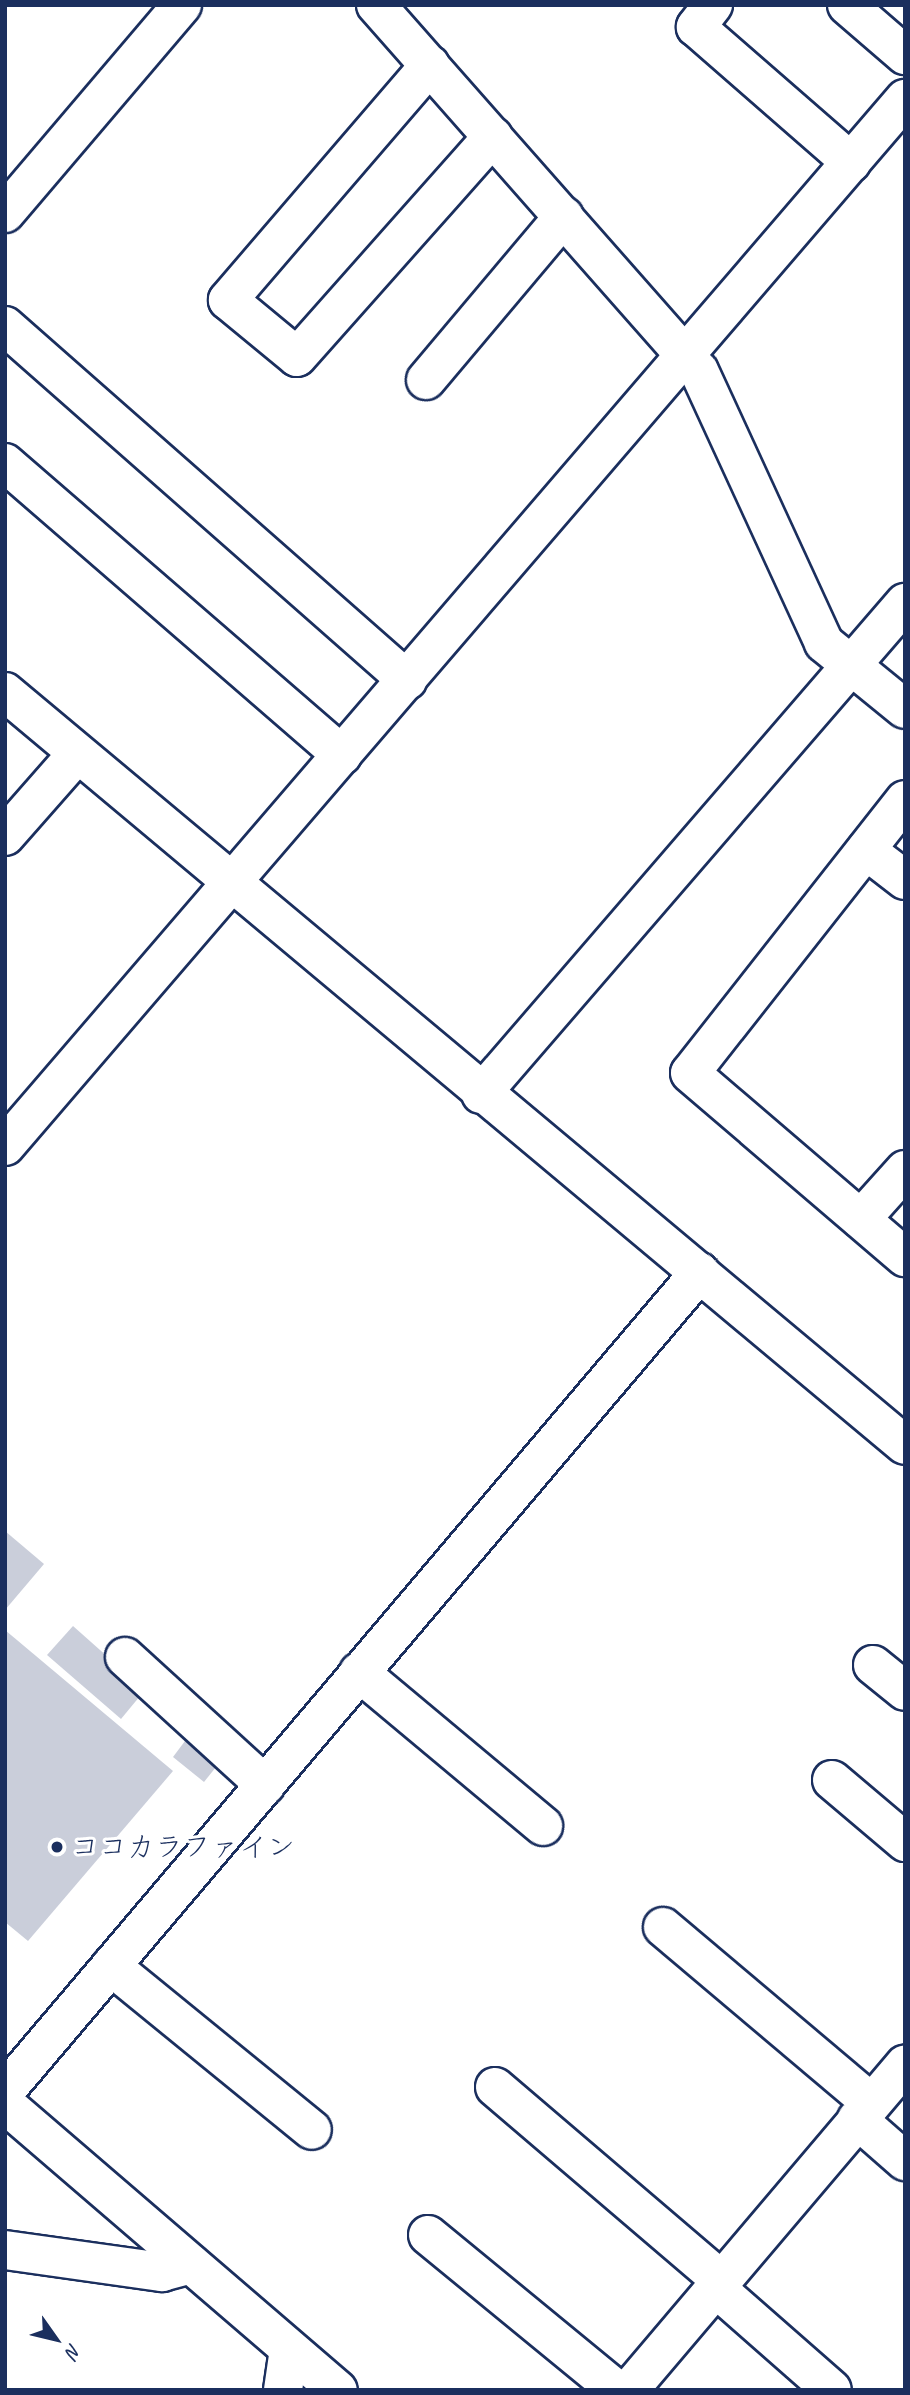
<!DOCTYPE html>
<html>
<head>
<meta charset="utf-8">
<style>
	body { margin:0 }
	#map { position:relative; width:910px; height:2395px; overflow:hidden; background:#fff; font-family:Caveat,"Klee One",sans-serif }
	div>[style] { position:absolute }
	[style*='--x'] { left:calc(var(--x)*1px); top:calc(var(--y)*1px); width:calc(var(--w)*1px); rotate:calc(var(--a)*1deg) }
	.building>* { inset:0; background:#caceda }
	.roads { filter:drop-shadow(2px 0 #1b2f5e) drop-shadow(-2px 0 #1b2f5e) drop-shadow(0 2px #1b2f5e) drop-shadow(0 -2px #1b2f5e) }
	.minor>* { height:38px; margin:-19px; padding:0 19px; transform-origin:19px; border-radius:19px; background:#fff }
	.dots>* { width:19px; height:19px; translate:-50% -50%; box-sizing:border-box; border:4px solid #fff; border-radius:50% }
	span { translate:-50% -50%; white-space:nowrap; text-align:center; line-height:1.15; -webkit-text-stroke:6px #fff; paint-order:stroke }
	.poi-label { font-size:28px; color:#1b2f5e }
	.left { translate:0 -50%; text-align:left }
	.frame { position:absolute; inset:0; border:7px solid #1b2f5e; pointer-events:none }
	.north { position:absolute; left:21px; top:2304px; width:70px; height:70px; -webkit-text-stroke:5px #fff; paint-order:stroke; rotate:124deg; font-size:19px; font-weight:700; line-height:28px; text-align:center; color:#1b2f5e }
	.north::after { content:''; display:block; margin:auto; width:24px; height:32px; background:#1b2f5e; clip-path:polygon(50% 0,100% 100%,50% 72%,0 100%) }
</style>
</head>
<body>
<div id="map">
	<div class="building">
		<div style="clip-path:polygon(5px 1531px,44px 1564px,5px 1610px)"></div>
		<div style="clip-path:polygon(73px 1626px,145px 1690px,121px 1719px,47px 1655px)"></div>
		<div style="clip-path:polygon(5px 1630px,173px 1771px,28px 1941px,5px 1922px)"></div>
		<div style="clip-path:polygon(194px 1729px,224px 1757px,204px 1782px,173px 1757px)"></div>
	</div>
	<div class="roads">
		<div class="minor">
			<div style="--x:376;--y:5;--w:488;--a:48.6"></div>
			<div style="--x:699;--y:371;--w:299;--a:65.3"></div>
			<div style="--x:824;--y:643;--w:104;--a:39.2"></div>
			<div style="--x:713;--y:5;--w:28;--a:128"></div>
			<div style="--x:696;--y:27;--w:206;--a:41.1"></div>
			<div style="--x:847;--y:5;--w:77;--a:40.8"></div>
			<div style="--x:430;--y:65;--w:310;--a:130.7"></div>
			<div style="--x:228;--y:300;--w:89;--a:39.6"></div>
			<div style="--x:297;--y:357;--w:295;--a:-48.4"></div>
			<div style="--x:5;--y:213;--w:273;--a:-49.6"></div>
			<div style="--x:5;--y:326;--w:536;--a:41.37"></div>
			<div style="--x:426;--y:380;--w:214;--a:-49.9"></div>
			<div style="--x:5;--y:463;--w:446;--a:40.9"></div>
			<div style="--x:5;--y:692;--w:1173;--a:39.92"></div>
			<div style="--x:905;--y:800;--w:347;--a:128.2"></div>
			<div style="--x:690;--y:1073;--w:283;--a:40.6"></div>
			<div style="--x:5;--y:836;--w:109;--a:-48.7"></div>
			<div style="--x:866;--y:850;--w:49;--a:37.6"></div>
			<div style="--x:481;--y:1094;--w:649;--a:-49.19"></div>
			<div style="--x:5;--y:1146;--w:1381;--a:-49.32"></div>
			<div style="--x:861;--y:1219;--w:66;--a:-48.1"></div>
			<div style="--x:125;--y:1657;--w:190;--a:42.4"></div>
			<div style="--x:873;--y:1665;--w:41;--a:39.1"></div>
			<div style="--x:359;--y:1672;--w:240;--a:39.9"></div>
			<div style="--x:832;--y:1780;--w:96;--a:40.3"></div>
			<div style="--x:663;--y:1927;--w:272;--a:40.2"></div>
			<div style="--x:111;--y:1966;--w:259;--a:39.2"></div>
			<div style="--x:495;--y:2087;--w:299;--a:40.5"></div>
			<div style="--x:5;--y:2091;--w:1074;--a:-49.68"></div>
			<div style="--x:5;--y:2104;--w:439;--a:40.7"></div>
			<div style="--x:857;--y:2119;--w:64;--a:41.2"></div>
			<div style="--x:428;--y:2235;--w:244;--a:39.4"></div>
			<div style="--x:5;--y:2250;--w:159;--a:8"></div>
			<div style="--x:162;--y:2272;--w:30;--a:-15"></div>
			<div style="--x:716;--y:2288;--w:154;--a:41.3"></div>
			<div style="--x:283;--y:2390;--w:41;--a:-81.7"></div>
			<div style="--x:629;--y:2390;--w:427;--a:-49.7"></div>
		</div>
	</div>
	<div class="dots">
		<div style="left:57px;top:1847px;background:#1b2f5e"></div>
	</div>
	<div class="poi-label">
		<span class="left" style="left:71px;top:1847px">ココカラファイン</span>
	</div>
	<div class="frame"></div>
	<div class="north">N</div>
</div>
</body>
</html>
